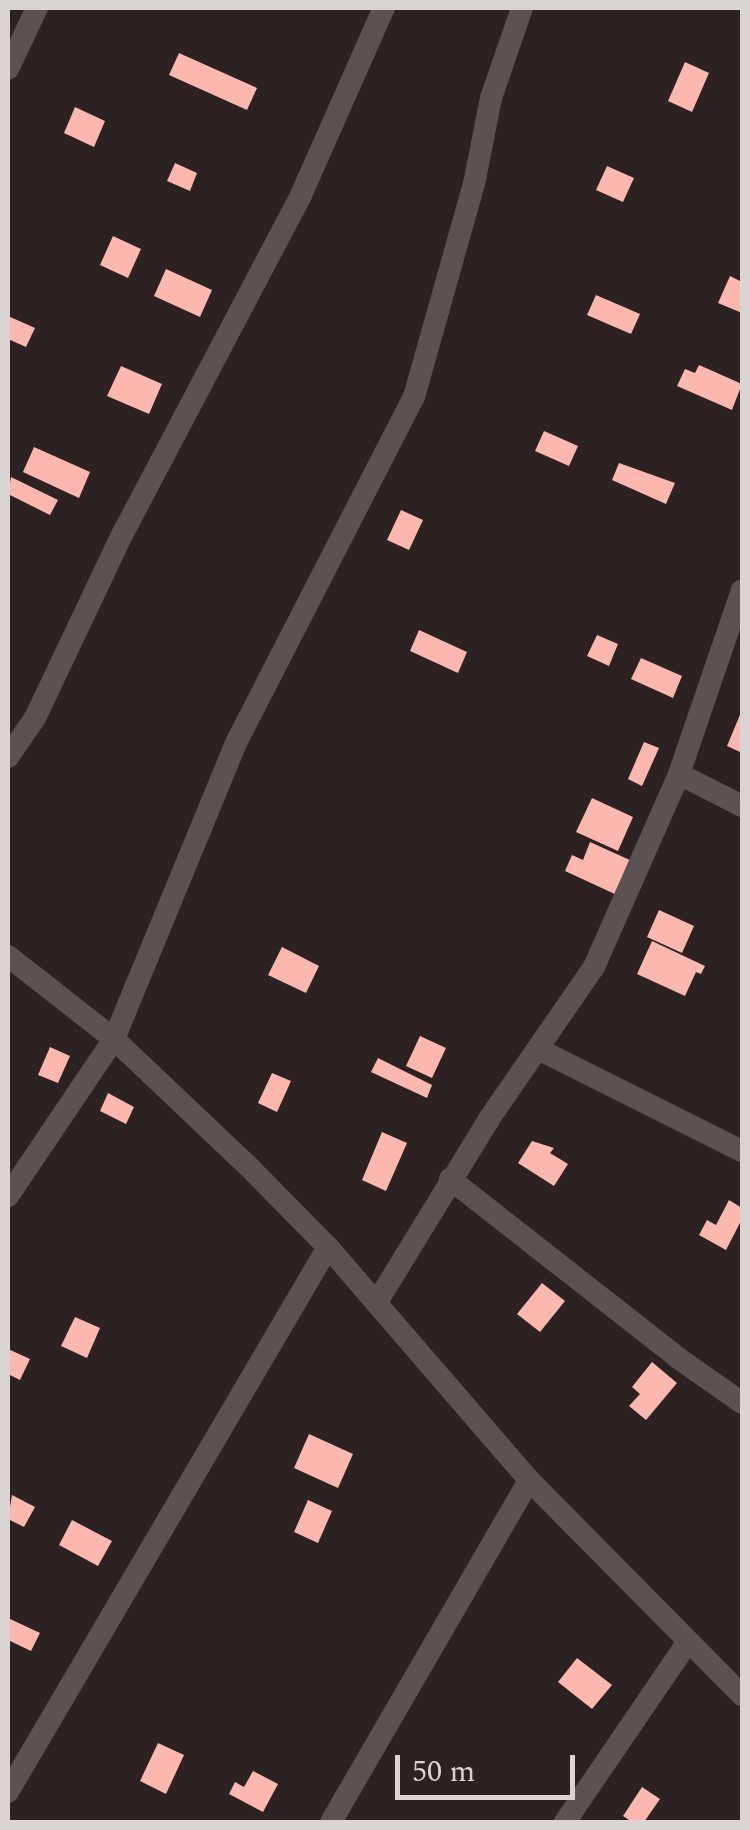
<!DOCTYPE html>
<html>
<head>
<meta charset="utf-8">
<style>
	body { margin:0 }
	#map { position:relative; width:750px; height:1830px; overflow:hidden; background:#2b2221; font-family:Spectral,serif }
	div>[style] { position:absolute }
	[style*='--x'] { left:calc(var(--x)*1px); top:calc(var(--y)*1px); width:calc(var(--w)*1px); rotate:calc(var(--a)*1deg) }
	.building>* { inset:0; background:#fcb7ae }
	.minor>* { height:22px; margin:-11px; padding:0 11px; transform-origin:11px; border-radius:11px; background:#5c5251 }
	span { translate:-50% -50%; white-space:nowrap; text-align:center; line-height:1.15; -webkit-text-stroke:10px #2b2221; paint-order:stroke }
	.frame { position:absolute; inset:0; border:10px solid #dad4d3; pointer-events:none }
	.scale { position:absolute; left:395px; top:1755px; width:180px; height:45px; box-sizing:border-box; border:5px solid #dad4d3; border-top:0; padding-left:12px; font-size:30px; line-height:35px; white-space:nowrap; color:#dad4d3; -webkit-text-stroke:8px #2b2221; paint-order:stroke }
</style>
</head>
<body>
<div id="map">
	<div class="building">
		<div style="clip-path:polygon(179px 53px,257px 88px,247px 110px,169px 75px)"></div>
		<div style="clip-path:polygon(685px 62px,709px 73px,692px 112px,668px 101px)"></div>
		<div style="clip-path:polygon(75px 107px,105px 121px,94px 147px,64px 133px)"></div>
		<div style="clip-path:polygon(175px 163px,197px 173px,190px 191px,167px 181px)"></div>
		<div style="clip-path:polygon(607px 166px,634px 178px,623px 202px,596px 190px)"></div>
		<div style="clip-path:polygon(113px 236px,141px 249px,128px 278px,100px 265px)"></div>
		<div style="clip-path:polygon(166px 269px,212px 290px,200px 317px,154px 296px)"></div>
		<div style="clip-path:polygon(730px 276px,742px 282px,742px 313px,718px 303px)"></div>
		<div style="clip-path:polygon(596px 295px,640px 314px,631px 334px,587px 315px)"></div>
		<div style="clip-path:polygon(8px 316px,35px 328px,26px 347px,8px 339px)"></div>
		<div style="clip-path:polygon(699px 365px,742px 384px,732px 410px,677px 386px,685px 369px,695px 373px)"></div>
		<div style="clip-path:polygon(121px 366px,162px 384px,149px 414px,107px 396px)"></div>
		<div style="clip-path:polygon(544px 431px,578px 446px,569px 466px,535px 451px)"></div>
		<div style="clip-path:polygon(34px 447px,90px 472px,79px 498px,23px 472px)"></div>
		<div style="clip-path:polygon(619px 463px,675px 483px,666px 504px,612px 480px)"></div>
		<div style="clip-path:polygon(11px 477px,58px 500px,50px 515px,8px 494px)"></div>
		<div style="clip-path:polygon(401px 510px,423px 520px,409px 550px,387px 540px)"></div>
		<div style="clip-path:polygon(419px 630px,467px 652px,458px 673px,410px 651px)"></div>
		<div style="clip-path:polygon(597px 635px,618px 644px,609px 666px,587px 656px)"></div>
		<div style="clip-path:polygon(641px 658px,682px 676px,673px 698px,631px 679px)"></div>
		<div style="clip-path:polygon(742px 710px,742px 746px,740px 752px,727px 746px)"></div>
		<div style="clip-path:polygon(644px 742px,659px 748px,642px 786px,628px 779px)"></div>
		<div style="clip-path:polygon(592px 798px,633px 817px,618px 851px,576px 832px)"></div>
		<div style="clip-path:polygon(590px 842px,632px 861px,617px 895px,565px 871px,572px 855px,583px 860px)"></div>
		<div style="clip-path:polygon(659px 910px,694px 926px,682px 953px,647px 937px)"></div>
		<div style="clip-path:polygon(652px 941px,705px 966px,701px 974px,696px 972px,685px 996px,637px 974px)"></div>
		<div style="clip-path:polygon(282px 947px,319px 966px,306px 993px,268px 975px)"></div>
		<div style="clip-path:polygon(420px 1036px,446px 1048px,432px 1078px,406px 1066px)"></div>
		<div style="clip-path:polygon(50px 1047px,70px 1056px,58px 1083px,38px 1075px)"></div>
		<div style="clip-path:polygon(378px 1058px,432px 1085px,427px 1098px,371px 1072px)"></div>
		<div style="clip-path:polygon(272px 1073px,291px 1081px,277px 1112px,258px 1103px)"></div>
		<div style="clip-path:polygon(108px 1093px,134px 1107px,126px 1124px,100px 1111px)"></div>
		<div style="clip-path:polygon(382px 1132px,407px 1143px,386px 1191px,362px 1180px)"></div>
		<div style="clip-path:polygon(532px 1141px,554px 1148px,550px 1153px,568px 1164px,554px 1186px,518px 1163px)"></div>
		<div style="clip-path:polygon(729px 1200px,742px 1208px,742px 1219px,726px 1250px,699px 1235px,707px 1220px,716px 1225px)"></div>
		<div style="clip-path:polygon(542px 1283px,565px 1301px,540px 1332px,517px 1314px)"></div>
		<div style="clip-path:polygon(75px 1317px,100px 1328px,87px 1358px,61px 1346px)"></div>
		<div style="clip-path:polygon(8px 1349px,30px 1359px,20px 1380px,8px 1374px)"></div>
		<div style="clip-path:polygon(652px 1362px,677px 1383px,646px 1420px,629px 1406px,640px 1394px,632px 1387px)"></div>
		<div style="clip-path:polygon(309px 1434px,353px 1454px,338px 1488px,294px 1468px)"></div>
		<div style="clip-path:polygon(12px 1495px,35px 1507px,24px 1527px,8px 1519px)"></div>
		<div style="clip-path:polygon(308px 1500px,332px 1511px,318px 1543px,294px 1532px)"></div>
		<div style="clip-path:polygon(72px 1520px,112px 1541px,98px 1566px,59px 1545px)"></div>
		<div style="clip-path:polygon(8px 1618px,40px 1633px,31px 1651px,8px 1640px)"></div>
		<div style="clip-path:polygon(577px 1658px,612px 1685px,592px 1709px,558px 1682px)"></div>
		<div style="clip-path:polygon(158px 1743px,184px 1755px,166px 1794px,140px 1781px)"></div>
		<div style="clip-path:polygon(253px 1771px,278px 1784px,263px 1812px,229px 1794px,235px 1782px,244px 1787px)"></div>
		<div style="clip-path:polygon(642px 1787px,660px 1799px,644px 1822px,632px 1822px,623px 1816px)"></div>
	</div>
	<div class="minor">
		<div style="--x:8;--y:69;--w:68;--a:-64.6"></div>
		<div style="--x:8;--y:757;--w:47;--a:-55.3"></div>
		<div style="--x:35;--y:718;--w:205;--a:-64.6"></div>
		<div style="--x:123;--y:533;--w:382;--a:-62.2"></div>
		<div style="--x:301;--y:195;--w:205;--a:-66.1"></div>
		<div style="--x:679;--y:774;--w:71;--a:26.9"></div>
		<div style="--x:8;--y:956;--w:135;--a:38.1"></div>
		<div style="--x:114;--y:1039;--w:185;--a:43.5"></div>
		<div style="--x:248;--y:1166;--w:114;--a:45.4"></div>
		<div style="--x:328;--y:1247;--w:308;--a:49.2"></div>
		<div style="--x:529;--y:1480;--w:303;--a:45.3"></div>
		<div style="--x:538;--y:1049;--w:228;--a:26.6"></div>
		<div style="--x:450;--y:1179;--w:290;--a:38.1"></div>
		<div style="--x:678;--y:1358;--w:78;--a:35.1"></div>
		<div style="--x:8;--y:1196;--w:189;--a:-56"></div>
		<div style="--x:114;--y:1039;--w:322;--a:-67.6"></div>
		<div style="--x:237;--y:741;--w:387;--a:-62.8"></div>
		<div style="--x:414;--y:397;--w:221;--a:-74.3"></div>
		<div style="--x:474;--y:184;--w:88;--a:-78.8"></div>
		<div style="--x:491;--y:98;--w:95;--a:-71"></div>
		<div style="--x:377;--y:1302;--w:215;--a:-58.5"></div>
		<div style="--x:489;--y:1119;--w:185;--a:-55.4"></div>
		<div style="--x:594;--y:967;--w:211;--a:-66.2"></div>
		<div style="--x:679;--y:774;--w:194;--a:-71.1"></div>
		<div style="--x:8;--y:1792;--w:632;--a:-59.58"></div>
		<div style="--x:331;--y:1822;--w:395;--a:-59.9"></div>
		<div style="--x:565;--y:1822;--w:217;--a:-55.7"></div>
	</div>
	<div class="frame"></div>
	<div class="scale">50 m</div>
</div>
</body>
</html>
